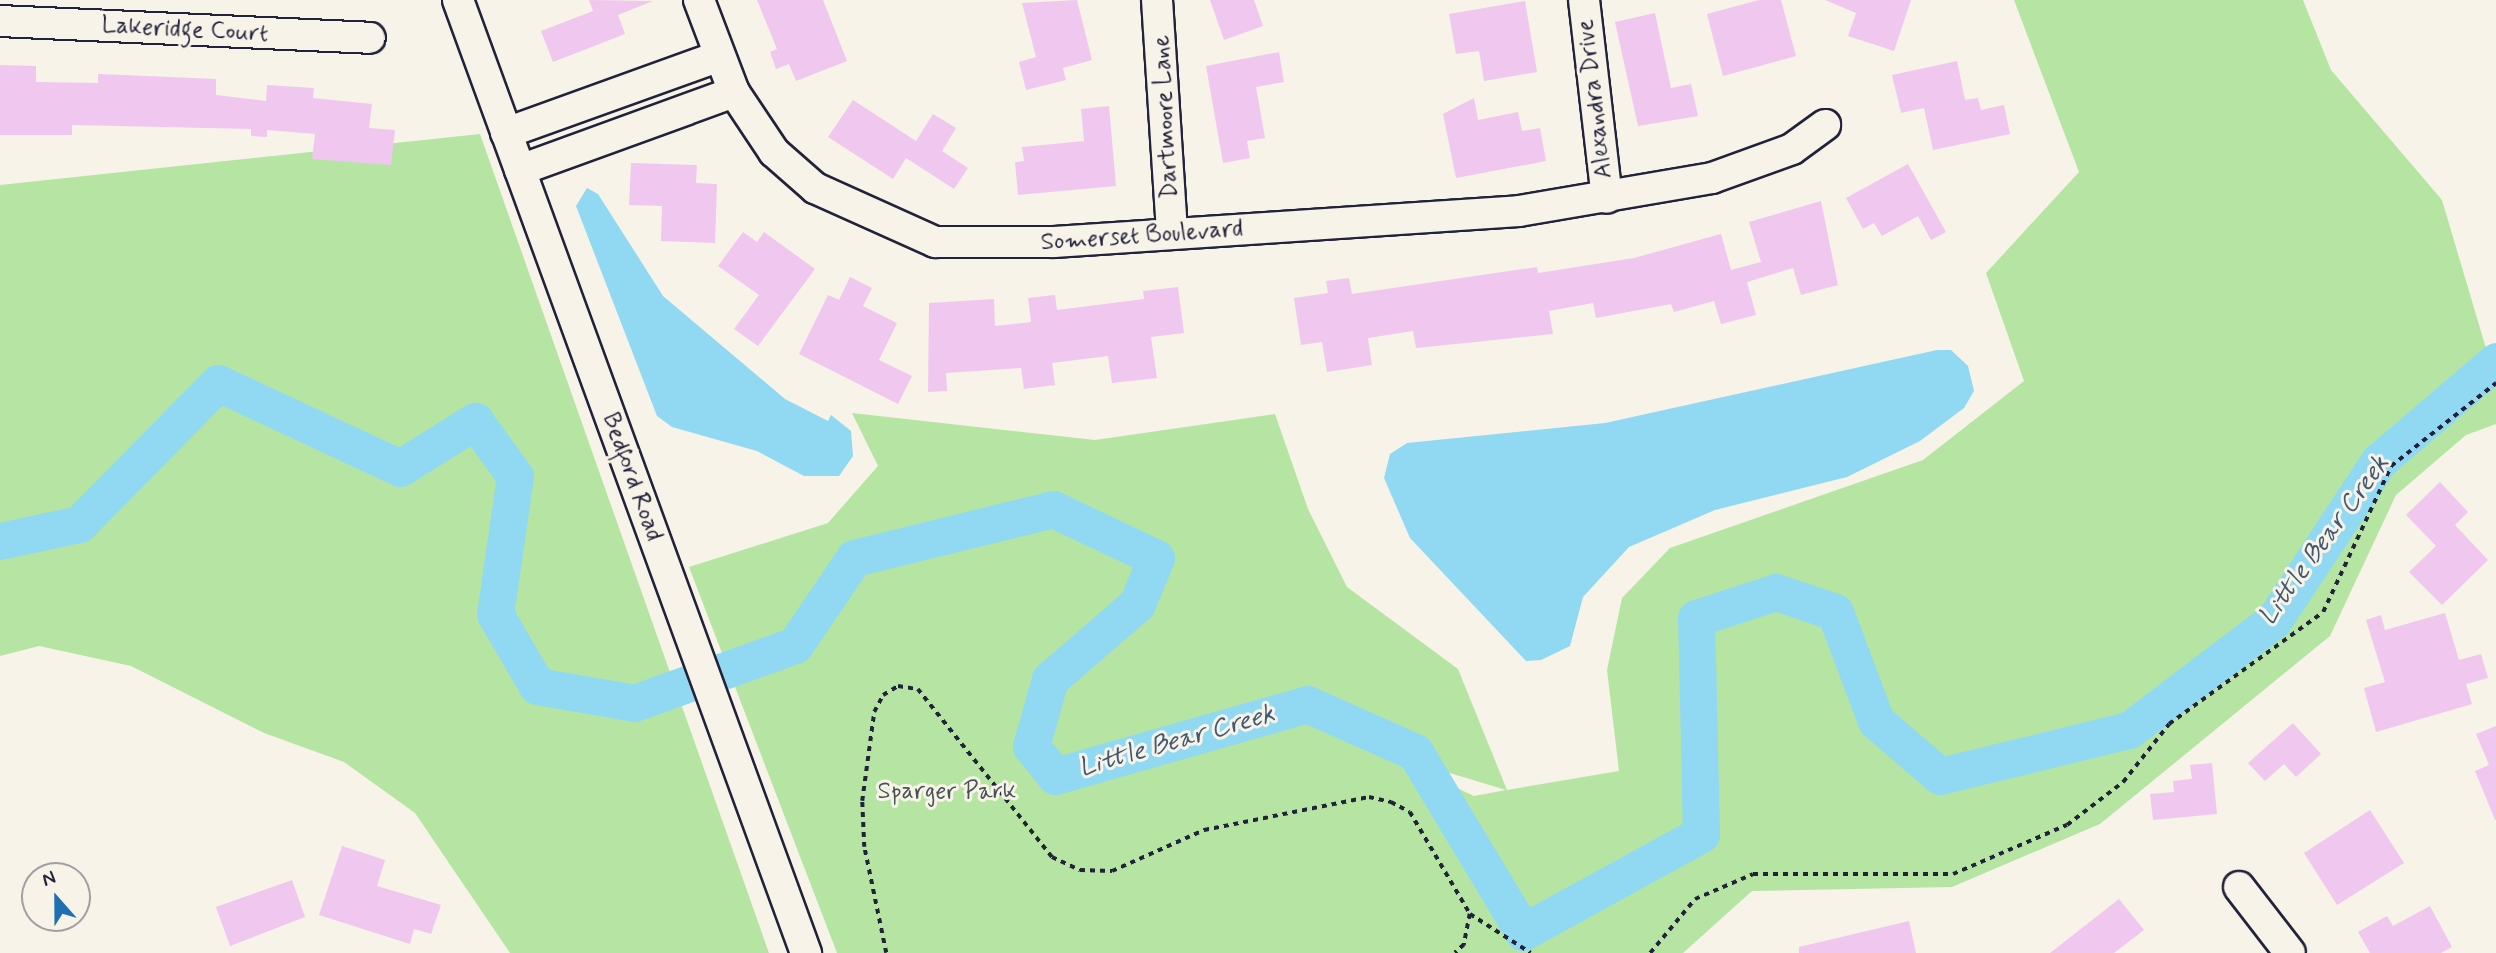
<!DOCTYPE html>
<html>
<head>
<meta charset="utf-8">
<style>
	body { margin:0 }
	#map { position:relative; width:2496px; height:953px; overflow:hidden; background:#f7f3e8; font-family:Mynerve,sans-serif }
	div>[style] { position:absolute }
	[style*='--x'] { left:calc(var(--x)*1px); top:calc(var(--y)*1px); width:calc(var(--w)*1px); rotate:calc(var(--a)*1deg) }
	.green>* { inset:0; background:#b6e5a3 }
	.water>* { inset:0; background:#91d8f3 }
	.river>* { height:37px; margin:-18.5px; padding:0 18.5px; transform-origin:18.5px; border-radius:18.5px; background:#91d8f3 }
	.building>* { inset:0; background:#f0c7ef }
	.path>* { height:3.5px; margin-top:-1.75px; transform-origin:0; background:repeating-linear-gradient(90deg,#22223b 0 5px,transparent 0 10px) }
	.roads { filter:drop-shadow(2px 0 #22223b) drop-shadow(-2px 0 #22223b) drop-shadow(0 2px #22223b) drop-shadow(0 -2px #22223b) }
	.minor>* { height:30px; margin:-15px; padding:0 15px; transform-origin:15px; border-radius:15px; background:#f7f3e8 }
	span { translate:-50% -50%; white-space:nowrap; text-align:center; line-height:1.15; -webkit-text-stroke:6px #f7f3e8; paint-order:stroke }
	.street-label { font-size:24px; color:#22223b }
	.park-label { font-size:24px; color:#475355 }
	.water-label { font-size:26px; color:#435972; font-style:italic }
	.north { position:absolute; left:21px; top:862px; width:70px; height:70px; box-sizing:border-box; background:#f7f3e8; border:2px solid #a29fa3; border-radius:50%; rotate:339deg; font-size:19px; font-weight:700; line-height:28px; text-align:center; color:#22223b }
	.north::after { content:''; display:block; margin:auto; width:24px; height:32px; background:#1f6fb2; clip-path:polygon(50% 0,100% 100%,50% 72%,0 100%) }
</style>
</head>
<body>
<div id="map">
	<div class="green">
		<div style="clip-path:polygon(evenodd,2014px 0,2303px 0,2331px 70px,2442px 200px,2496px 382px,2496px 424px,2466px 435px,2396px 495px,2330px 636px,2100px 824px,1952px 887px,1752px 891px,1683px 953px,837px 953px,689px 567px,828px 523px,878px 466px,852px 413px,1095px 440px,1275px 414px,1308px 509px,1347px 587px,1458px 669px,1507px 790px,1619px 771px,1607px 670px,1622px 598px,1670px 548px,1923px 460px,2024px 381px,1986px 273px,2079px 172px,2014px 0,1389px 756px,1390px 755px,1506px 790px,1474px 796px,1389px 756px)"></div>
		<div style="clip-path:polygon(480px 134px,769px 953px,510px 953px,415px 813px,344px 762px,264px 733px,131px 666px,39px 646px,0 656px,0 185px)"></div>
	</div>
	<div class="water">
		<div style="clip-path:polygon(587px 188px,598px 194px,663px 296px,785px 399px,828px 421px,831px 415px,851px 431px,853px 456px,839px 476px,804px 476px,757px 451px,672px 427px,657px 416px,576px 206px)"></div>
		<div style="clip-path:polygon(1937px 350px,1951px 350px,1968px 366px,1974px 391px,1964px 408px,1920px 441px,1847px 477px,1715px 510px,1629px 547px,1583px 597px,1570px 646px,1541px 660px,1526px 661px,1410px 538px,1384px 478px,1390px 454px,1407px 443px,1605px 423px)"></div>
	</div>
	<div class="river">
		<div style="--x:0;--y:541;--w:81;--a:-12.1"></div>
		<div style="--x:79;--y:524;--w:198;--a:-45.4"></div>
		<div style="--x:218;--y:383;--w:201;--a:25"></div>
		<div style="--x:400;--y:468;--w:89;--a:-32.1"></div>
		<div style="--x:475;--y:421;--w:68;--a:54"></div>
		<div style="--x:515;--y:476;--w:139;--a:98.2"></div>
		<div style="--x:495;--y:614;--w:83;--a:59.7"></div>
		<div style="--x:537;--y:686;--w:98;--a:9.9"></div>
		<div style="--x:634;--y:703;--w:171;--a:-19.8"></div>
		<div style="--x:795;--y:645;--w:105;--a:-55.9"></div>
		<div style="--x:854;--y:558;--w:205;--a:-13.8"></div>
		<div style="--x:1053;--y:509;--w:114;--a:25.4"></div>
		<div style="--x:1156;--y:558;--w:50;--a:112.4"></div>
		<div style="--x:1137;--y:604;--w:115;--a:139.2"></div>
		<div style="--x:1050;--y:679;--w:70;--a:105.8"></div>
		<div style="--x:1031;--y:746;--w:38;--a:51"></div>
		<div style="--x:1055;--y:776;--w:262;--a:-15.9"></div>
		<div style="--x:1307;--y:704;--w:118;--a:24"></div>
		<div style="--x:1415;--y:752;--w:210;--a:59"></div>
		<div style="--x:1523;--y:932;--w:203;--a:-28.8"></div>
		<div style="--x:1701;--y:834;--w:216;--a:-91.3"></div>
		<div style="--x:1696;--y:618;--w:84;--a:-18"></div>
		<div style="--x:1776;--y:592;--w:62;--a:18.7"></div>
		<div style="--x:1835;--y:612;--w:116;--a:69.4"></div>
		<div style="--x:1876;--y:721;--w:84;--a:40.7"></div>
		<div style="--x:1940;--y:776;--w:195;--a:-13.7"></div>
		<div style="--x:2129;--y:730;--w:182;--a:-37.2"></div>
		<div style="--x:2274;--y:620;--w:191;--a:-56.6"></div>
		<div style="--x:2379;--y:461;--w:154;--a:-40.5"></div>
	</div>
	<div class="building">
		<div style="clip-path:polygon(589px 0,653px 1px,618px 15px,625px 34px,553px 62px,541px 31px,593px 11px)"></div>
		<div style="clip-path:polygon(757px 0,823px 0,847px 61px,796px 81px,789px 64px,776px 69px,770px 52px,777px 49px)"></div>
		<div style="clip-path:polygon(1077px 0,1092px 60px,1063px 68px,1066px 80px,1026px 90px,1019px 62px,1036px 57px,1022px 3px)"></div>
		<div style="clip-path:polygon(1210px 0,1254px 0,1263px 26px,1224px 40px)"></div>
		<div style="clip-path:polygon(1759px 0,1781px 0,1796px 56px,1723px 76px,1707px 14px)"></div>
		<div style="clip-path:polygon(1825px 0,1911px 0,1894px 51px,1848px 36px,1856px 13px)"></div>
		<div style="clip-path:polygon(1525px 1px,1537px 72px,1484px 81px,1479px 51px,1456px 54px,1449px 14px)"></div>
		<div style="clip-path:polygon(1655px 13px,1671px 88px,1691px 84px,1698px 116px,1638px 126px,1615px 22px)"></div>
		<div style="clip-path:polygon(1279px 52px,1284px 82px,1256px 87px,1265px 138px,1247px 141px,1250px 158px,1223px 163px,1206px 66px)"></div>
		<div style="clip-path:polygon(1957px 61px,1965px 100px,1978px 98px,1981px 110px,2004px 105px,2010px 134px,1933px 150px,1924px 108px,1901px 113px,1892px 75px)"></div>
		<div style="clip-path:polygon(0 65px,36px 66px,36px 82px,98px 83px,98px 74px,216px 79px,216px 95px,266px 101px,267px 85px,314px 88px,313px 98px,372px 104px,369px 128px,395px 130px,391px 165px,312px 159px,315px 134px,267px 130px,267px 137px,251px 136px,251px 129px,72px 125px,72px 135px,0 135px)"></div>
		<div style="clip-path:polygon(1474px 98px,1478px 120px,1518px 112px,1522px 131px,1540px 128px,1546px 161px,1456px 178px,1443px 114px)"></div>
		<div style="clip-path:polygon(853px 100px,916px 141px,933px 114px,956px 128px,942px 151px,968px 168px,954px 189px,906px 158px,893px 179px,828px 137px)"></div>
		<div style="clip-path:polygon(1109px 106px,1116px 186px,1018px 195px,1015px 162px,1024px 161px,1022px 147px,1084px 141px,1081px 109px)"></div>
		<div style="clip-path:polygon(631px 163px,697px 165px,696px 183px,717px 184px,715px 243px,661px 241px,662px 206px,629px 205px)"></div>
		<div style="clip-path:polygon(1908px 164px,1946px 232px,1931px 240px,1918px 216px,1882px 236px,1874px 223px,1863px 229px,1846px 198px)"></div>
		<div style="clip-path:polygon(1821px 201px,1838px 285px,1801px 295px,1793px 268px,1747px 282px,1756px 315px,1721px 324px,1714px 301px,1674px 312px,1671px 304px,1596px 318px,1593px 303px,1549px 311px,1553px 334px,1416px 348px,1413px 331px,1368px 338px,1372px 365px,1327px 372px,1322px 342px,1301px 345px,1294px 298px,1328px 293px,1326px 281px,1349px 278px,1352px 294px,1537px 267px,1538px 273px,1634px 258px,1721px 234px,1731px 270px,1761px 262px,1749px 222px)"></div>
		<div style="clip-path:polygon(743px 232px,757px 242px,764px 232px,815px 269px,758px 346px,734px 329px,759px 295px,718px 266px)"></div>
		<div style="clip-path:polygon(850px 277px,872px 288px,863px 306px,897px 323px,879px 360px,912px 376px,898px 404px,799px 354px,828px 295px,839px 300px)"></div>
		<div style="clip-path:polygon(1178px 287px,1184px 333px,1151px 337px,1157px 378px,1112px 383px,1108px 356px,1052px 363px,1055px 385px,1024px 389px,1021px 368px,946px 373px,947px 391px,928px 392px,929px 303px,994px 299px,995px 326px,1031px 322px,1028px 298px,1055px 295px,1057px 310px,1144px 299px,1143px 291px)"></div>
		<div style="clip-path:polygon(2440px 482px,2468px 512px,2455px 525px,2488px 560px,2442px 605px,2409px 572px,2436px 546px,2406px 515px)"></div>
		<div style="clip-path:polygon(2445px 613px,2459px 660px,2481px 654px,2488px 678px,2466px 684px,2472px 704px,2376px 732px,2364px 688px,2385px 682px,2366px 620px,2381px 615px,2385px 630px)"></div>
		<div style="clip-path:polygon(2293px 723px,2321px 754px,2296px 777px,2284px 764px,2265px 781px,2248px 763px)"></div>
		<div style="clip-path:polygon(2496px 726px,2496px 820px,2495px 820px,2475px 771px,2489px 765px,2476px 734px)"></div>
		<div style="clip-path:polygon(2212px 763px,2217px 814px,2153px 820px,2150px 794px,2174px 792px,2173px 781px,2192px 779px,2190px 765px)"></div>
		<div style="clip-path:polygon(2370px 810px,2404px 863px,2337px 905px,2304px 853px)"></div>
		<div style="clip-path:polygon(342px 846px,385px 860px,377px 886px,441px 905px,431px 934px,414px 929px,410px 944px,319px 915px)"></div>
		<div style="clip-path:polygon(292px 880px,305px 917px,230px 946px,216px 907px)"></div>
		<div style="clip-path:polygon(2119px 899px,2144px 930px,2114px 953px,2050px 953px)"></div>
		<div style="clip-path:polygon(2430px 906px,2452px 947px,2441px 953px,2370px 953px,2358px 932px,2387px 916px,2393px 926px)"></div>
		<div style="clip-path:polygon(1909px 921px,1916px 953px,1799px 953px,1799px 947px)"></div>
	</div>
	<div class="path">
		<div style="--x:1470;--y:914;--w:72;--a:32.6"></div>
		<div style="--x:886;--y:953;--w:108;--a:-101.7"></div>
		<div style="--x:864;--y:847;--w:46;--a:-92.5"></div>
		<div style="--x:862;--y:801;--w:90;--a:-82.3"></div>
		<div style="--x:874;--y:712;--w:19;--a:-62"></div>
		<div style="--x:883;--y:695;--w:17;--a:-31"></div>
		<div style="--x:898;--y:686;--w:20;--a:9"></div>
		<div style="--x:918;--y:689;--w:215;--a:51.4"></div>
		<div style="--x:1052;--y:857;--w:31;--a:25"></div>
		<div style="--x:1080;--y:870;--w:32;--a:2"></div>
		<div style="--x:1112;--y:871;--w:101;--a:-24"></div>
		<div style="--x:1204;--y:830;--w:168;--a:-11.3"></div>
		<div style="--x:1369;--y:797;--w:23;--a:13"></div>
		<div style="--x:1391;--y:802;--w:21;--a:28"></div>
		<div style="--x:1410;--y:812;--w:118;--a:59.5"></div>
		<div style="--x:1470;--y:914;--w:32;--a:101"></div>
		<div style="--x:1464;--y:945;--w:12;--a:138"></div>
		<div style="--x:1650;--y:953;--w:70;--a:-50.2"></div>
		<div style="--x:1695;--y:899;--w:63;--a:-23.3"></div>
		<div style="--x:1753;--y:874;--w:200;--a:0"></div>
		<div style="--x:1953;--y:874;--w:124;--a:-23.3"></div>
		<div style="--x:2067;--y:825;--w:71;--a:-37.5"></div>
		<div style="--x:2123;--y:782;--w:74;--a:-51.6"></div>
		<div style="--x:2169;--y:724;--w:190;--a:-36"></div>
		<div style="--x:2323;--y:612;--w:161;--a:-65"></div>
		<div style="--x:2391;--y:466;--w:134;--a:-38.3"></div>
	</div>
	<div class="roads">
		<div class="minor">
			<div style="--x:458;--y:0;--w:1015;--a:69.94"></div>
			<div style="--x:699;--y:0;--w:98;--a:69.2"></div>
			<div style="--x:734;--y:92;--w:72;--a:56.3"></div>
			<div style="--x:774;--y:152;--w:55;--a:41.3"></div>
			<div style="--x:815;--y:188;--w:132;--a:24.2"></div>
			<div style="--x:935;--y:242;--w:119;--a:0"></div>
			<div style="--x:1054;--y:242;--w:466;--a:-3.8"></div>
			<div style="--x:1519;--y:211;--w:196;--a:-9.7"></div>
			<div style="--x:1712;--y:178;--w:85;--a:-19.9"></div>
			<div style="--x:1792;--y:149;--w:41;--a:-36"></div>
			<div style="--x:1157;--y:0;--w:234;--a:86.3"></div>
			<div style="--x:1584;--y:0;--w:199;--a:83.4"></div>
			<div style="--x:0;--y:21;--w:370;--a:2.6"></div>
			<div style="--x:506;--y:133;--w:227;--a:-19.8"></div>
			<div style="--x:520;--y:170;--w:228;--a:-20"></div>
			<div style="--x:2239;--y:887;--w:83;--a:52.3"></div>
		</div>
	</div>
	<div class="street-label">
		<span style="left:185px;top:30px;rotate:3deg">Lakeridge Court</span>
		<span style="left:1595px;top:99px;rotate:-97deg">Alexandra Drive</span>
		<span style="left:1166px;top:117px;rotate:-93deg">Dartmoore Lane</span>
		<span style="left:1142px;top:236px;rotate:-4deg">Somerset Boulevard</span>
		<span style="left:632px;top:477px;rotate:70deg">Bedford Road</span>
	</div>
	<div class="park-label">
		<span style="left:947px;top:792px">Sparger Park</span>
	</div>
	<div class="water-label">
		<span style="left:2325px;top:541px;rotate:-54deg">Little Bear Creek</span>
		<span style="left:1177px;top:742px;rotate:-16deg">Little Bear Creek</span>
	</div>
	<div class="north">N</div>
</div>
</body>
</html>
